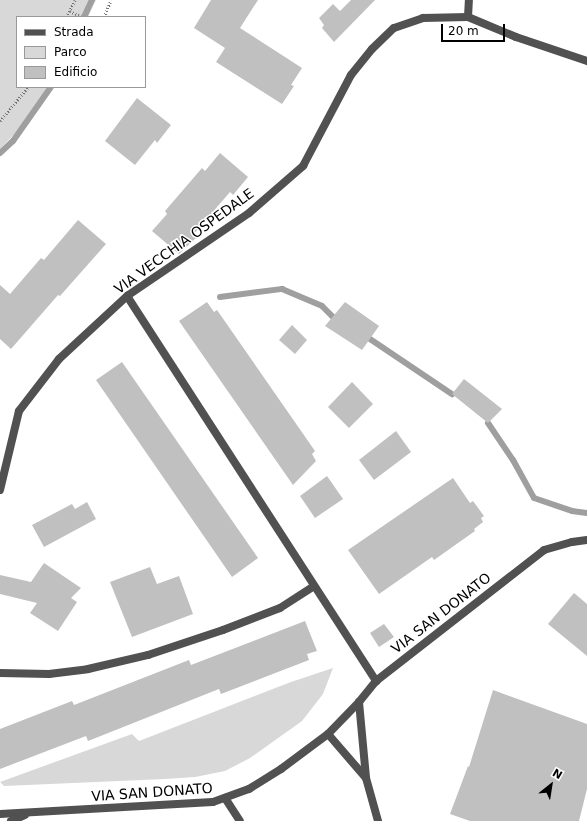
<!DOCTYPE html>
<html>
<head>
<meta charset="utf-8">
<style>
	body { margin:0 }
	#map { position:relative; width:587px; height:821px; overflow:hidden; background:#fff; font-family:"DejaVu Sans",sans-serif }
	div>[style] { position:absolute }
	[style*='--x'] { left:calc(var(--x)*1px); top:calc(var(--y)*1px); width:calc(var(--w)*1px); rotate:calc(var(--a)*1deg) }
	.green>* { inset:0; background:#d8d8d8 }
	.stream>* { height:6px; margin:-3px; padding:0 3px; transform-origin:3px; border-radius:3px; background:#9f9f9f }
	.building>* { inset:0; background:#c0c0c0 }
	.path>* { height:2.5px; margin-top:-1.25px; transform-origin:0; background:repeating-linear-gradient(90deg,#737373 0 1px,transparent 0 3px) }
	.street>* { height:8px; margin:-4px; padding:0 4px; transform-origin:4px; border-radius:4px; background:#515151 }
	span { translate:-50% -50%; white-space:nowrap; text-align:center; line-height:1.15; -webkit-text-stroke:3px #fff; paint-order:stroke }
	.street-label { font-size:14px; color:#000 }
	.legend { position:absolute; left:16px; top:16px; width:130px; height:72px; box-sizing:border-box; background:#fff; border:1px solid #999; margin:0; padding:5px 7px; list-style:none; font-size:12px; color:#000 }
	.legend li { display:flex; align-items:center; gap:8px; height:20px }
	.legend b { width:20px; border:1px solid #999 }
	.north { position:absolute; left:531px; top:765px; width:40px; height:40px; -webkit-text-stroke:3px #fff; paint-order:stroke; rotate:30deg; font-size:11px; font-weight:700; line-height:16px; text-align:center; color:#000 }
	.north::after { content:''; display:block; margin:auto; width:14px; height:18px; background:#000; clip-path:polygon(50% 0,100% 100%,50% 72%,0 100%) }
	.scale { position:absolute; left:441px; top:24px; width:64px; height:18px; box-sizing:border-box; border:2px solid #000; border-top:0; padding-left:5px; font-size:12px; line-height:14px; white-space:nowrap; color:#000; -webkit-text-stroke:3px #fff; paint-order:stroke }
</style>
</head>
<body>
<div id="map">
	<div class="green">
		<div style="clip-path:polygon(0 0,96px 0,88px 17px,17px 17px,17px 87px,49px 87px,22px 126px,0 149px)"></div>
		<div style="clip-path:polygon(333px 668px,323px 694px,302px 721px,250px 758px,225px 771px,195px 777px,165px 779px,4px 786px,0 782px,132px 734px,139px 741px,291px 682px)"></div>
	</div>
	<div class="stream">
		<div style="--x:84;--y:17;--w:19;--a:-65"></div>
		<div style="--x:0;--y:153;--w:18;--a:-43"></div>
		<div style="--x:13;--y:141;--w:66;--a:-54.9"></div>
		<div style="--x:220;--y:297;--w:63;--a:-7.4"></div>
		<div style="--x:282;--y:289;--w:43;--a:23"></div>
		<div style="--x:322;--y:306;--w:16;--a:45"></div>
		<div style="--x:370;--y:339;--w:99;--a:33.9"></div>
		<div style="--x:488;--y:423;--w:45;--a:56"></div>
		<div style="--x:513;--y:460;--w:43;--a:61.1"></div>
		<div style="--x:534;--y:498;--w:40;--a:18.9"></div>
		<div style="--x:572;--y:511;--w:15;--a:8"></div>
	</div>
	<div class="building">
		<div style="clip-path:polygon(211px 0,258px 0,240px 28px,302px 68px,291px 85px,294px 86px,282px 104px,216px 62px,225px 48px,194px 28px)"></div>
		<div style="clip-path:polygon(351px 0,375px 0,334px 42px,322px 28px,324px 25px,319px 18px,333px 4px,340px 11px)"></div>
		<div style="clip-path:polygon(137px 98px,171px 125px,157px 143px,155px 140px,135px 165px,105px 141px)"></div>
		<div style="clip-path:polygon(220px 153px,248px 177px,233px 195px,230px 192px,192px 236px,196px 238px,179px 254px,152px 231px,167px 214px,165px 211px,202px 168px,205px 171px)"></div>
		<div style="clip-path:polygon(78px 220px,106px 244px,60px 296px,58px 295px,11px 349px,0 339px,0 285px,10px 294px,41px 258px,44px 260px)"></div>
		<div style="clip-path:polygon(207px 302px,214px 312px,217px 310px,315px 451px,312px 454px,316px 461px,293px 485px,179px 321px)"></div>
		<div style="clip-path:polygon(345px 302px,379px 326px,362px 350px,325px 326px)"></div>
		<div style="clip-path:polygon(292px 325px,307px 340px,295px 354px,279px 340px)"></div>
		<div style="clip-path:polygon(122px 362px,258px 558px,232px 577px,96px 380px)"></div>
		<div style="clip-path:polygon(464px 379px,502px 409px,488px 423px,452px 394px)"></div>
		<div style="clip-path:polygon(352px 382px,373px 404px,349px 428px,328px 407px)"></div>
		<div style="clip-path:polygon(396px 431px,411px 452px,374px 480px,359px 460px)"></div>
		<div style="clip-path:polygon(327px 476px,343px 499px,315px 518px,300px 496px)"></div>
		<div style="clip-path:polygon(453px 478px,470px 503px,473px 501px,484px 516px,481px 518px,483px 522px,474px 529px,475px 531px,434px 560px,432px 557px,379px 594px,348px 550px)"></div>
		<div style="clip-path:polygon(87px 502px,96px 519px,44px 547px,32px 525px,72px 504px,75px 509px)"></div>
		<div style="clip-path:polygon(44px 563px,81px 588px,71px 598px,77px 602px,58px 631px,30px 613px,37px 603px,0 594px,0 575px,31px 582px)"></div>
		<div style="clip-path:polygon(150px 567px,157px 584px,179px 576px,193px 614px,132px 637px,110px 582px)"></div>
		<div style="clip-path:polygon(574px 593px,587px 604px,587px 656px,548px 624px)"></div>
		<div style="clip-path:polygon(305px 621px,317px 651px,307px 654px,309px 660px,221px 694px,219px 689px,88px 741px,86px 736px,0 769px,0 729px,72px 701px,74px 705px,189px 660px,191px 665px)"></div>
		<div style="clip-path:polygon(384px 624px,394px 637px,379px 647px,370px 633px)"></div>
		<div style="clip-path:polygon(493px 690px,587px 724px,587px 789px,579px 821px,470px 821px,450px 814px,468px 766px,469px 767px)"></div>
	</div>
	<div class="path">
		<div style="--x:70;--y:11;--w:13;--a:27"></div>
		<div style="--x:66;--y:17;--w:19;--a:-62"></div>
		<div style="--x:104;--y:17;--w:18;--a:-68"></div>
		<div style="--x:0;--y:121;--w:44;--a:-50.5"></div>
	</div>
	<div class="street">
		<div style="--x:468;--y:17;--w:17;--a:-87"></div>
		<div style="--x:127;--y:296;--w:459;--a:57.1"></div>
		<div style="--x:0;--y:490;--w:81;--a:-76.5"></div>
		<div style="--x:19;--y:411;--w:66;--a:-52.4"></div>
		<div style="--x:59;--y:359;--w:93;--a:-42.8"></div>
		<div style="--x:127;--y:296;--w:148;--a:-34.2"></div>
		<div style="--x:249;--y:213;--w:72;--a:-41"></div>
		<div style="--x:303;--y:166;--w:103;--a:-62.2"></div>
		<div style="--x:351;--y:75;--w:33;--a:-51"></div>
		<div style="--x:372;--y:49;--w:30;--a:-44"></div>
		<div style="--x:394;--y:28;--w:31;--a:-19"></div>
		<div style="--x:423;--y:18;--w:45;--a:-1.3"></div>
		<div style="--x:468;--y:17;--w:52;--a:22.6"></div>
		<div style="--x:516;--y:37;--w:75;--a:18.7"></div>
		<div style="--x:0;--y:673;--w:49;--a:1.2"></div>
		<div style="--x:49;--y:674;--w:39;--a:-7"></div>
		<div style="--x:88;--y:669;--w:62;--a:-13.1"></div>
		<div style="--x:148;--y:655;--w:79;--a:-18.4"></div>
		<div style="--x:223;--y:630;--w:61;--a:-21.1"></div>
		<div style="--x:280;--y:608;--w:40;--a:-32.9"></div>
		<div style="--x:359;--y:702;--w:76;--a:84.7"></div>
		<div style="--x:328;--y:734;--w:58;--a:49.2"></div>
		<div style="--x:366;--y:778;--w:45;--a:74.4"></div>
		<div style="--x:225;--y:798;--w:27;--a:57"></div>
		<div style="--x:0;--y:814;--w:213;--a:-3.2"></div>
		<div style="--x:213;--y:802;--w:38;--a:-20"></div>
		<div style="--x:249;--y:789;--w:38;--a:-32"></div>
		<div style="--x:281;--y:769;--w:59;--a:-36.7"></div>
		<div style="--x:328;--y:734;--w:45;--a:-45.9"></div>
		<div style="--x:359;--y:702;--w:27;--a:-51"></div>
		<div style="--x:376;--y:681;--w:213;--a:-37.9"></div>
		<div style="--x:544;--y:550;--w:29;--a:-16"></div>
		<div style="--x:572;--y:542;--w:15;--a:-8"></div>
		<div style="--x:11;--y:821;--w:15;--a:-23"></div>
	</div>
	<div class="street-label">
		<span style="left:184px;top:241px;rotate:-36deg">VIA VECCHIA OSPEDALE</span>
		<span style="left:441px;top:613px;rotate:-38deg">VIA SAN DONATO</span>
		<span style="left:152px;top:792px;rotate:-4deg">VIA SAN DONATO</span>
	</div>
	<ul class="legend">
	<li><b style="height:5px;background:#515151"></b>Strada</li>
	<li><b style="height:11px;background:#d8d8d8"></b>Parco</li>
	<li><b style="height:11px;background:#c0c0c0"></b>Edificio</li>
	</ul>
	<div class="north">N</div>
	<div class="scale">20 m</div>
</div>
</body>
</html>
